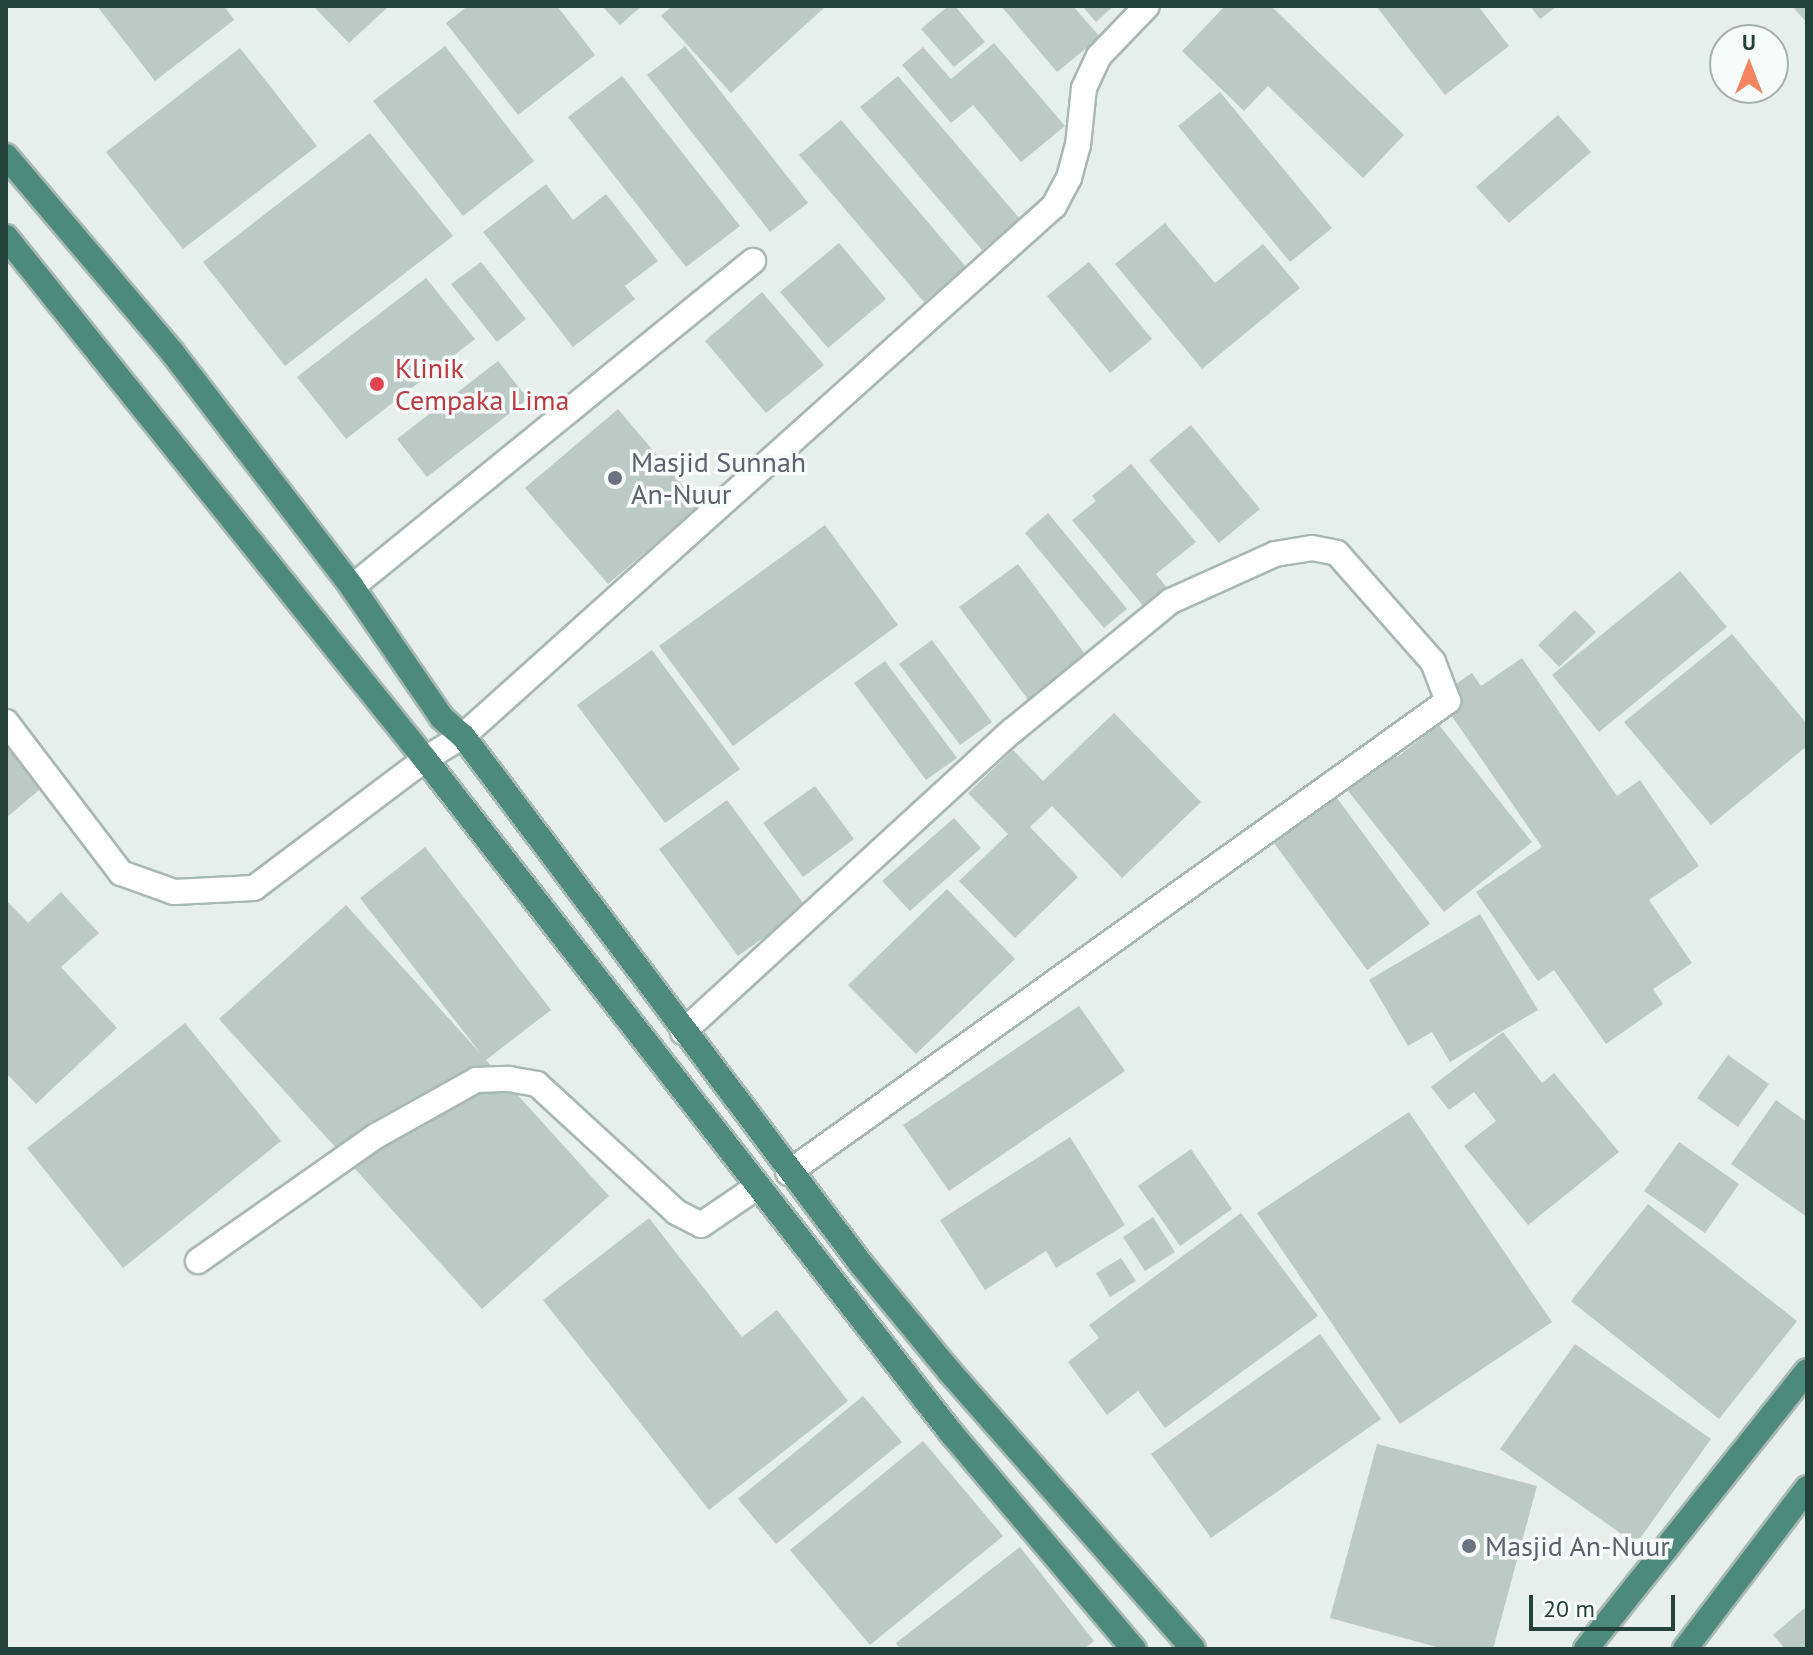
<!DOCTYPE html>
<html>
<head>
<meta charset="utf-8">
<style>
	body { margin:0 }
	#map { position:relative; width:1813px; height:1655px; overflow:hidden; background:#e6efeb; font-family:"PT Sans",sans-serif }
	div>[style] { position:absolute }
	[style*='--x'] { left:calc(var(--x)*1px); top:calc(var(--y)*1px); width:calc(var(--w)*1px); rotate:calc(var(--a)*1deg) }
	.building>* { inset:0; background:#bbcac4 }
	.roads { filter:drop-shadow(2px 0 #a8b8b2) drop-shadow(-2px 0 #a8b8b2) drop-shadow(0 2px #a8b8b2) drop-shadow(0 -2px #a8b8b2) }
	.service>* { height:24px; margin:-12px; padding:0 12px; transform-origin:12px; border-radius:12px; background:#fff }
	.minor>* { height:24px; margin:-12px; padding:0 12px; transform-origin:12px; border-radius:12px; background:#fff }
	.trunk>* { height:24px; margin:-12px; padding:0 12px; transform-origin:12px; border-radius:12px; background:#4c8a7c }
	.dots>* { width:22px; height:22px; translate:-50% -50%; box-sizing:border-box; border:4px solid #f7fbf9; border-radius:50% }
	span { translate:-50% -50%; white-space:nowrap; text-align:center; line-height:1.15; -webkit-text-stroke:7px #f7fbf9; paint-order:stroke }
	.health-label { font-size:28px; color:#be3a42 }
	.left { translate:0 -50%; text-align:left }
	.worship-label { font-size:28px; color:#5b616d }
	.frame { position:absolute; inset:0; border:8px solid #24423a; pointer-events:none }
	.north { position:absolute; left:1709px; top:24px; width:80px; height:80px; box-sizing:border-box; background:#f7fbf9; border:2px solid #a3b1ad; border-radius:50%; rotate:0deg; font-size:22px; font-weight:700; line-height:32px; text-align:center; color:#24423a }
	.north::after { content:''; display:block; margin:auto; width:28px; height:36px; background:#f4845f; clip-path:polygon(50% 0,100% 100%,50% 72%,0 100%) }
	.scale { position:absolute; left:1529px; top:1595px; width:146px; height:36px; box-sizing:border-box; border:4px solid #24423a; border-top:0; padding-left:10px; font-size:24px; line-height:28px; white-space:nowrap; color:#24423a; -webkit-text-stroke:6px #f7fbf9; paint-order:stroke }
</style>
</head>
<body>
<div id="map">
	<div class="building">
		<div style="clip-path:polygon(97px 6px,224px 6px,234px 20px,155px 81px)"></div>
		<div style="clip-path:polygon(313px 6px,389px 6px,349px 43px)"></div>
		<div style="clip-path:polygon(468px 6px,557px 6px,595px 55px,518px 115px,446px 23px)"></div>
		<div style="clip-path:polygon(602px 6px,642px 6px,620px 25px)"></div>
		<div style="clip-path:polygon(672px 6px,826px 6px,731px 93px,661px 16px)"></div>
		<div style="clip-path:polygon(948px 6px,955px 6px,985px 42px,954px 67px,921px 29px)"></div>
		<div style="clip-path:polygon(1001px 6px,1073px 6px,1100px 37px,1057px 72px)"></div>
		<div style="clip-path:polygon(1082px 6px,1114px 6px,1096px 22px)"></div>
		<div style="clip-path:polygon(1225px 6px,1271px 6px,1404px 135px,1363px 178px,1268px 86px,1244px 111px,1182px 51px)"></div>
		<div style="clip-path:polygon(1376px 6px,1478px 6px,1509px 46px,1445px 95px)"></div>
		<div style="clip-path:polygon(1530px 6px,1557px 6px,1540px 19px)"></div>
		<div style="clip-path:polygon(1792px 6px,1807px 6px,1807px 23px)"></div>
		<div style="clip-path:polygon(994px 43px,1065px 126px,1021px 162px,973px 105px,951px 123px,902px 65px,923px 47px,951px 79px)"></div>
		<div style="clip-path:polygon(445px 46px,534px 161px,463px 216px,373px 101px)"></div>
		<div style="clip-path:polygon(685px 46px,808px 203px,770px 232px,647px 75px)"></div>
		<div style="clip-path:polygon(240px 48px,317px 146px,183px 249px,106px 152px)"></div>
		<div style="clip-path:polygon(622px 76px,740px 226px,686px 267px,568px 117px)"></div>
		<div style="clip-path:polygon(898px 76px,1020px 219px,982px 250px,860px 107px)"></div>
		<div style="clip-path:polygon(1220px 92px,1332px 228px,1290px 262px,1178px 126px)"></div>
		<div style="clip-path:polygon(1558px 115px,1591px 152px,1509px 223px,1476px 187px)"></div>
		<div style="clip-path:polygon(841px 120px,966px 267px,924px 302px,799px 155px)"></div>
		<div style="clip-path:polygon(370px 133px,453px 236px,285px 366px,203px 262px)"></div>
		<div style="clip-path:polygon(546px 184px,573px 220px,606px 194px,658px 261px,625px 286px,635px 299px,573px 347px,483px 232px)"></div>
		<div style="clip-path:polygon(1165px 223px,1215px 283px,1263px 244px,1300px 288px,1202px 369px,1115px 264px)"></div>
		<div style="clip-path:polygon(839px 243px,886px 299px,828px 348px,780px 292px)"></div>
		<div style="clip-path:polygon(481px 262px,526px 319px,497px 342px,451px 284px)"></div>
		<div style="clip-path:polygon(1089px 262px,1152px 339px,1110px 373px,1047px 296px)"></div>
		<div style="clip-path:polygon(426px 278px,475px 339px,346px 439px,297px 377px)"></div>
		<div style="clip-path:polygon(762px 292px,824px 365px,766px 413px,705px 341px)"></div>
		<div style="clip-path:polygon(498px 361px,528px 399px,427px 477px,397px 439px)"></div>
		<div style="clip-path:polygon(618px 409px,700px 506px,608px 584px,525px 488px)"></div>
		<div style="clip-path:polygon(1191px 425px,1260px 509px,1219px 543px,1149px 460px)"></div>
		<div style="clip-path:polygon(1131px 464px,1196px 542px,1156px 574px,1168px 589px,1145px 608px,1072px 520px,1096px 501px,1092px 496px)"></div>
		<div style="clip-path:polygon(1048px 513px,1127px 609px,1104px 628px,1025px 533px)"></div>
		<div style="clip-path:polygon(825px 525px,898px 625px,733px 746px,659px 646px)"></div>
		<div style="clip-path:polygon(1018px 564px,1088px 658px,1029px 701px,959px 607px)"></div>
		<div style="clip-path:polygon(1680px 571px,1727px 627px,1599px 732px,1552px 675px)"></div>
		<div style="clip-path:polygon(1575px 610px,1596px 632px,1559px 667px,1538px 645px)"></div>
		<div style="clip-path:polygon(1732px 634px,1807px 724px,1807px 746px,1711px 825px,1624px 722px)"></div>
		<div style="clip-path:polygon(932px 640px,992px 722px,960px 745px,899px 664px)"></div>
		<div style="clip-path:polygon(652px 650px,740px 769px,665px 823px,577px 705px)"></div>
		<div style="clip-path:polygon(1522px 658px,1617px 796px,1640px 780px,1699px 866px,1649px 900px,1692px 963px,1653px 989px,1663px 1004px,1606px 1044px,1554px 970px,1538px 981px,1476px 892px,1542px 847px,1438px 696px,1472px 673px,1481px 686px)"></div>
		<div style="clip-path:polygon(885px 661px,957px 758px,926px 780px,854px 683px)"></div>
		<div style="clip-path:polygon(1114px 713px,1201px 802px,1122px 878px,1052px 806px,1030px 827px,1078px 877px,1015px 938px,959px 881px,1008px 834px,968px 793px,1013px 750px,1043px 781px)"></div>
		<div style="clip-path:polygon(1439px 725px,1532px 842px,1444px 912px,1345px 787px,1391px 750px,1397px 757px)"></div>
		<div style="clip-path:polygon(6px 740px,45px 785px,6px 818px)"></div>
		<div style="clip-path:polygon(815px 786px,854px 839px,803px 877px,763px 823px)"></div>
		<div style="clip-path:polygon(1337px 798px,1430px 924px,1367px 970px,1274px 843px)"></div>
		<div style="clip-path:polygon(727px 800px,806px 907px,738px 956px,659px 849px)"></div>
		<div style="clip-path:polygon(954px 818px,981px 848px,910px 911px,882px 881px)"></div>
		<div style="clip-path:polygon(425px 847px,551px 1010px,486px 1060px,609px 1196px,482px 1309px,219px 1019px,346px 905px,481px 1054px,360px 898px)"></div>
		<div style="clip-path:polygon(947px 889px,1015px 959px,916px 1054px,848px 985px)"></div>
		<div style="clip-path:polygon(61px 892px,99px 933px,61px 967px,117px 1028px,36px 1104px,6px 1073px,6px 900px,28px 923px)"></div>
		<div style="clip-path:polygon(1480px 914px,1538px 1010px,1450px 1062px,1432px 1032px,1408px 1046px,1369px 980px)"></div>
		<div style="clip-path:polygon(1079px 1006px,1125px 1071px,949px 1191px,903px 1125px)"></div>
		<div style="clip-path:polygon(185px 1023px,281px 1141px,123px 1268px,27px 1148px)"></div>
		<div style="clip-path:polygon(1503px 1032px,1542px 1083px,1554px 1073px,1619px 1152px,1528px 1225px,1464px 1146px,1496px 1121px,1474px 1092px,1449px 1110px,1431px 1087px)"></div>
		<div style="clip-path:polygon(1728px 1055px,1769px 1084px,1738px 1127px,1697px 1098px)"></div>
		<div style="clip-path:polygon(1776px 1100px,1807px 1122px,1807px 1217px,1731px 1164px)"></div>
		<div style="clip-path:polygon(1409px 1112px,1552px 1322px,1400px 1424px,1257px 1213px)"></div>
		<div style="clip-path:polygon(1070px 1137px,1125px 1225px,1056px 1268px,1046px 1251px,985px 1290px,940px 1220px)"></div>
		<div style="clip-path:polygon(1679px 1142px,1739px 1184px,1705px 1233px,1644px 1191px)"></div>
		<div style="clip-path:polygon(1191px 1149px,1232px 1209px,1180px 1246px,1138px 1186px)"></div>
		<div style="clip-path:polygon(1648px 1204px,1797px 1321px,1719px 1419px,1571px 1301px)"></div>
		<div style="clip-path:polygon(1241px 1213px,1318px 1316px,1165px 1428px,1138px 1391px,1107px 1415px,1068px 1362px,1099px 1338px,1089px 1325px)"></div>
		<div style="clip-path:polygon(1153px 1217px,1175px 1252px,1145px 1271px,1123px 1237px)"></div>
		<div style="clip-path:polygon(649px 1218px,742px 1337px,777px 1310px,848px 1401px,709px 1510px,543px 1300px)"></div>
		<div style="clip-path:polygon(1121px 1258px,1136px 1281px,1110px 1297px,1096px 1273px)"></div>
		<div style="clip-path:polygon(1320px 1334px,1381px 1419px,1211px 1538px,1151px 1454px)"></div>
		<div style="clip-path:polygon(1575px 1344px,1711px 1439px,1636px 1544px,1500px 1449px)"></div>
		<div style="clip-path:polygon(863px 1396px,902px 1442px,776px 1544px,738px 1499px)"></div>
		<div style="clip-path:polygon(923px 1441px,1003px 1536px,870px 1645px,790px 1550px)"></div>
		<div style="clip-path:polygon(1377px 1444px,1537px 1486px,1493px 1649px,1444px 1649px,1330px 1618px)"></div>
		<div style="clip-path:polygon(1020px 1547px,1094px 1641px,1084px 1649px,900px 1649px,896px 1643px)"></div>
		<div style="clip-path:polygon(1807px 1606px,1807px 1649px,1785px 1649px,1773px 1635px)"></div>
	</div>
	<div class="roads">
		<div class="service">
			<div style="--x:6;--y:722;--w:190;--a:52.7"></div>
			<div style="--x:121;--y:873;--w:56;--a:19.7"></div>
			<div style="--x:174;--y:892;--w:80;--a:-2.9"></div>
			<div style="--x:254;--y:888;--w:214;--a:-37"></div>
		</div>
		<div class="minor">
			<div style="--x:352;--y:587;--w:517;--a:-39.11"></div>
			<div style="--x:425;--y:759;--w:44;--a:-31.2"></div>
			<div style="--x:463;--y:736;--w:794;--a:-41.89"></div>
			<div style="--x:1054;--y:206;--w:32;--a:-62"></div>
			<div style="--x:1069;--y:178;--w:34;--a:-75"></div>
			<div style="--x:1078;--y:145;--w:57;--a:-84"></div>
			<div style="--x:1084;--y:88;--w:35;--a:-65"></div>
			<div style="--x:1099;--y:56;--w:69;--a:-46.2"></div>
			<div style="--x:683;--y:1032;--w:446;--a:-42.5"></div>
			<div style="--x:1012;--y:731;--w:205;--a:-39.3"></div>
			<div style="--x:1171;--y:601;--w:114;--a:-24.3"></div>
			<div style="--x:1275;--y:554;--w:37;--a:-9"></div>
			<div style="--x:1312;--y:548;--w:25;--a:11"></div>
			<div style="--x:1337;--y:553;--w:145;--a:48.6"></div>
			<div style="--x:1433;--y:662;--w:42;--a:69"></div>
			<div style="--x:1448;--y:701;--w:811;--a:144.43"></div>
			<div style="--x:198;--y:1261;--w:218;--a:-35.1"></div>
			<div style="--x:376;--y:1136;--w:115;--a:-29.2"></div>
			<div style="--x:476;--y:1080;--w:33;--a:-2"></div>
			<div style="--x:509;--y:1079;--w:28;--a:10"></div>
			<div style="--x:537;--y:1084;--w:189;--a:42.6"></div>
			<div style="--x:676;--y:1212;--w:28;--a:27"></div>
			<div style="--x:701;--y:1225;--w:68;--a:-34.2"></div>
		</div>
		<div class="trunk">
			<div style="--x:6;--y:156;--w:257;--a:49.7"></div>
			<div style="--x:172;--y:352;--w:296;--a:52.5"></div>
			<div style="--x:352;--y:587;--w:159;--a:55.5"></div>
			<div style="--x:442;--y:718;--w:28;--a:41"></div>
			<div style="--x:463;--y:736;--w:661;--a:52.99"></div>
			<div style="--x:861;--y:1264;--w:140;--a:50.5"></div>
			<div style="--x:950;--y:1372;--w:368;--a:48.7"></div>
			<div style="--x:6;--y:237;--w:669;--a:51.25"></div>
			<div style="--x:425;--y:759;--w:856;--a:52.02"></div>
			<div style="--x:952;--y:1434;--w:282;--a:49.8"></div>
			<div style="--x:1586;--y:1649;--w:355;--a:-51.5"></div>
			<div style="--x:1685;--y:1649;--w:202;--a:-52.8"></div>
		</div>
	</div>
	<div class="dots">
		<div style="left:377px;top:384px;background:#e0444e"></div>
		<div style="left:615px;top:478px;background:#6b7280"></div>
		<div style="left:1469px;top:1546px;background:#6b7280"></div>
	</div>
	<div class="health-label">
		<span class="left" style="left:395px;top:384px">Klinik<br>Cempaka Lima</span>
	</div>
	<div class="worship-label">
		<span class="left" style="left:631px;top:478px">Masjid Sunnah<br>An-Nuur</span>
		<span class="left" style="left:1485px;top:1546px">Masjid An-Nuur</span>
	</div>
	<div class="frame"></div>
	<div class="north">U</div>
	<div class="scale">20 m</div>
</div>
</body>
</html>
